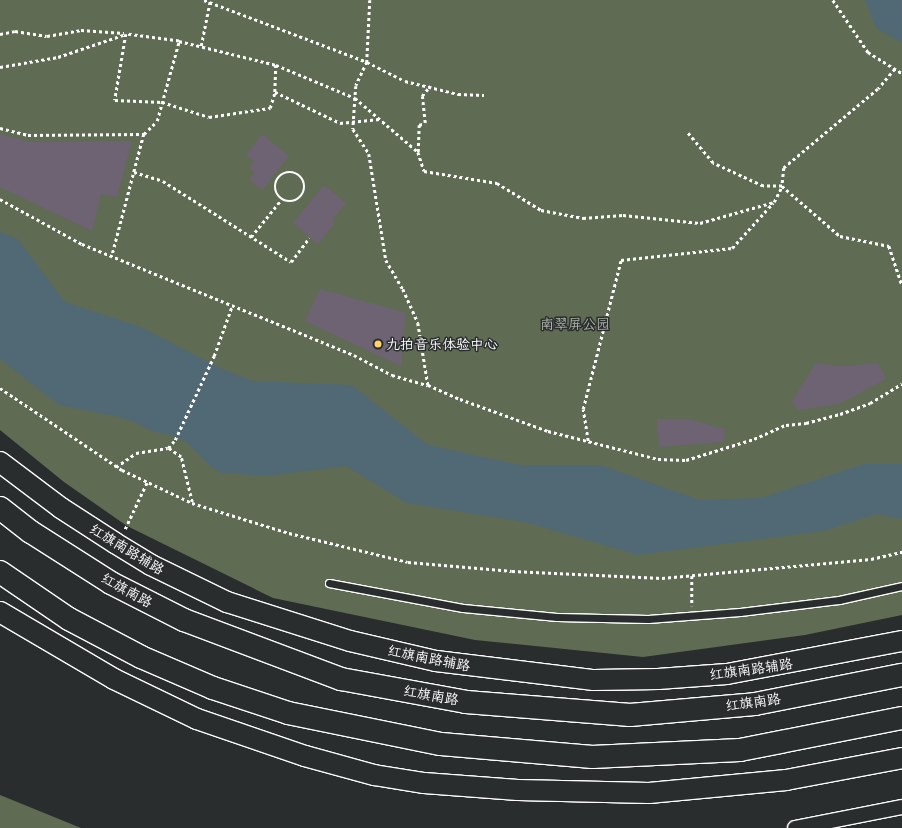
<!DOCTYPE html>
<html>
<head>
<meta charset="utf-8">
<style>
	body { margin:0 }
	#map { position:relative; width:902px; height:828px; overflow:hidden; background:#2a2d2e; font-family:"Patrick Hand","LXGW WenKai TC",sans-serif }
	div>[style] { position:absolute }
	[style*='--x'] { left:calc(var(--x)*1px); top:calc(var(--y)*1px); width:calc(var(--w)*1px); rotate:calc(var(--a)*1deg) }
	.green>* { inset:0; background:#5f6c53 }
	.water>* { inset:0; background:#506975 }
	.building>* { inset:0; background:#6d6373 }
	.path>* { height:2.5px; margin-top:-1.25px; transform-origin:0; background:repeating-linear-gradient(90deg,#fff 0 3px,transparent 0 6px) }
	.path>.ring { margin:-1.25px; padding:0; box-sizing:content-box; background:none; border:2.5px solid #fff; border-radius:50% }
	.roads { filter:drop-shadow(1px 0 #fff) drop-shadow(-1px 0 #fff) drop-shadow(0 1px #fff) drop-shadow(0 -1px #fff) }
	.service>* { height:7px; margin:-3.5px; padding:0 3.5px; transform-origin:3.5px; border-radius:3.5px; background:#2a2d2e }
	.minor>* { height:14px; margin:-7px; padding:0 7px; transform-origin:7px; border-radius:7px; background:#2a2d2e }
	.secondary>* { height:20px; margin:-10px; padding:0 10px; transform-origin:10px; border-radius:10px; background:#2a2d2e }
	.trunk>* { height:22px; margin:-11px; padding:0 11px; transform-origin:11px; border-radius:11px; background:#2a2d2e }
	.dots>* { width:11px; height:11px; translate:-50% -50%; box-sizing:border-box; border:2px solid #2a2d2e; border-radius:50% }
	span { translate:-50% -50%; white-space:nowrap; text-align:center; line-height:1.15; -webkit-text-stroke:3px #2a2d2e; paint-order:stroke }
	.park-label { font-size:14px; color:#afb6a9 }
	.poi-label { font-size:14px; color:#fff }
	.left { translate:0 -50%; text-align:left }
	.street-label { font-size:14px; color:#fff }
</style>
</head>
<body>
<div id="map">
	<div class="green">
		<div style="clip-path:polygon(0 0,902px 0,902px 615px,805px 635px,643px 657px,475px 640px,273px 598px,127px 526px,64px 482px,0 430px)"></div>
		<div style="clip-path:polygon(0 795px,81px 828px,0 828px)"></div>
	</div>
	<div class="water">
		<div style="clip-path:polygon(865px 0,901px 0,902px 43px,876px 28px)"></div>
		<div style="clip-path:polygon(0 232px,18px 239px,65px 302px,141px 327px,220px 368px,253px 381px,352px 385px,428px 445px,521px 465px,600px 465px,700px 500px,761px 498px,864px 464px,902px 464px,902px 519px,877px 514px,823px 531px,638px 555px,525px 522px,407px 503px,346px 466px,268px 476px,221px 473px,211px 467px,185px 441px,170px 435px,151px 431px,137px 423px,119px 417px,59px 405px,0 359px)"></div>
	</div>
	<div class="building">
		<div style="clip-path:polygon(0 134px,30px 142px,132px 141px,117px 197px,101px 194px,92px 231px,0 187px)"></div>
		<div style="clip-path:polygon(262px 134px,289px 156px,262px 190px,249px 179px,255px 172px,249px 168px,254px 161px,246px 155px)"></div>
		<div style="clip-path:polygon(324px 185px,346px 203px,332px 220px,335px 223px,318px 244px,293px 223px)"></div>
		<div style="clip-path:polygon(320px 289px,406px 313px,401px 366px,305px 321px)"></div>
		<div style="clip-path:polygon(816px 363px,843px 366px,878px 363px,886px 379px,839px 404px,798px 410px,792px 401px)"></div>
		<div style="clip-path:polygon(657px 419px,687px 419px,725px 429px,724px 442px,659px 447px)"></div>
	</div>
	<div class="path">
		<div style="--x:204;--y:0;--w:174;--a:20.8"></div>
		<div style="--x:367;--y:62;--w:42;--a:26.6"></div>
		<div style="--x:405;--y:81;--w:55;--a:13.8"></div>
		<div style="--x:458;--y:94;--w:26;--a:2"></div>
		<div style="--x:370;--y:0;--w:62;--a:92.8"></div>
		<div style="--x:367;--y:62;--w:26;--a:115"></div>
		<div style="--x:356;--y:86;--w:43;--a:94"></div>
		<div style="--x:353;--y:129;--w:30;--a:57"></div>
		<div style="--x:369;--y:154;--w:107;--a:80.9"></div>
		<div style="--x:386;--y:260;--w:34;--a:60"></div>
		<div style="--x:403;--y:289;--w:37;--a:66"></div>
		<div style="--x:418;--y:323;--w:63;--a:80.8"></div>
		<div style="--x:833;--y:0;--w:63;--a:56.1"></div>
		<div style="--x:868;--y:52;--w:40;--a:32"></div>
		<div style="--x:0;--y:34;--w:15;--a:-11"></div>
		<div style="--x:15;--y:31;--w:32;--a:9"></div>
		<div style="--x:47;--y:36;--w:35;--a:-10"></div>
		<div style="--x:81;--y:30;--w:43;--a:4"></div>
		<div style="--x:179;--y:41;--w:53;--a:-172.5"></div>
		<div style="--x:126;--y:34;--w:67;--a:99.5"></div>
		<div style="--x:115;--y:100;--w:47;--a:2.4"></div>
		<div style="--x:162;--y:102;--w:49;--a:17.7"></div>
		<div style="--x:209;--y:117;--w:62;--a:-8.4"></div>
		<div style="--x:270;--y:108;--w:17;--a:-73"></div>
		<div style="--x:201;--y:46;--w:46;--a:-78.7"></div>
		<div style="--x:276;--y:65;--w:86;--a:22.7"></div>
		<div style="--x:355;--y:98;--w:83;--a:40.6"></div>
		<div style="--x:418;--y:152;--w:27;--a:-88"></div>
		<div style="--x:419;--y:125;--w:6;--a:-18"></div>
		<div style="--x:425;--y:123;--w:27;--a:-96"></div>
		<div style="--x:422;--y:96;--w:13;--a:-51"></div>
		<div style="--x:0;--y:67;--w:59;--a:-9.8"></div>
		<div style="--x:58;--y:57;--w:72;--a:-18.7"></div>
		<div style="--x:895;--y:69;--w:26;--a:130"></div>
		<div style="--x:878;--y:89;--w:123;--a:140"></div>
		<div style="--x:784;--y:168;--w:18;--a:96"></div>
		<div style="--x:782;--y:186;--w:77;--a:40.8"></div>
		<div style="--x:840;--y:236;--w:50;--a:11.5"></div>
		<div style="--x:889;--y:246;--w:41;--a:71.6"></div>
		<div style="--x:0;--y:128;--w:29;--a:14"></div>
		<div style="--x:28;--y:135;--w:116;--a:-0.5"></div>
		<div style="--x:144;--y:134;--w:126;--a:104.7"></div>
		<div style="--x:144;--y:134;--w:18;--a:-45"></div>
		<div style="--x:157;--y:121;--w:83;--a:-74.6"></div>
		<div style="--x:179;--y:41;--w:100;--a:13.9"></div>
		<div style="--x:276;--y:65;--w:27;--a:92"></div>
		<div style="--x:275;--y:92;--w:72;--a:25.5"></div>
		<div style="--x:340;--y:123;--w:40;--a:-5.7"></div>
		<div style="--x:418;--y:152;--w:20;--a:72"></div>
		<div style="--x:424;--y:171;--w:74;--a:9.3"></div>
		<div style="--x:497;--y:183;--w:52;--a:31.5"></div>
		<div style="--x:541;--y:210;--w:43;--a:10.8"></div>
		<div style="--x:583;--y:218;--w:40;--a:-4.3"></div>
		<div style="--x:623;--y:215;--w:77;--a:5.9"></div>
		<div style="--x:700;--y:223;--w:77;--a:-15.8"></div>
		<div style="--x:774;--y:202;--w:18;--a:-63"></div>
		<div style="--x:782;--y:186;--w:19;--a:180"></div>
		<div style="--x:763;--y:186;--w:55;--a:-155.3"></div>
		<div style="--x:713;--y:163;--w:40;--a:-130"></div>
		<div class="ring" style="left:275px;top:172px;width:27.5px;height:27.5px"></div>
		<div style="--x:134;--y:172;--w:30;--a:17"></div>
		<div style="--x:163;--y:181;--w:151;--a:32.3"></div>
		<div style="--x:291;--y:262;--w:30;--a:-53"></div>
		<div style="--x:0;--y:199;--w:94;--a:28.8"></div>
		<div style="--x:82;--y:244;--w:294;--a:22.2"></div>
		<div style="--x:354;--y:355;--w:43;--a:27.8"></div>
		<div style="--x:392;--y:375;--w:37;--a:16"></div>
		<div style="--x:428;--y:385;--w:35;--a:24"></div>
		<div style="--x:460;--y:399;--w:94;--a:20"></div>
		<div style="--x:548;--y:431;--w:114;--a:14.3"></div>
		<div style="--x:658;--y:459;--w:28;--a:2"></div>
		<div style="--x:686;--y:460;--w:71;--a:-17.2"></div>
		<div style="--x:754;--y:439;--w:35;--a:-24"></div>
		<div style="--x:786;--y:425;--w:20;--a:-6"></div>
		<div style="--x:806;--y:423;--w:35;--a:-15"></div>
		<div style="--x:840;--y:414;--w:32;--a:-20"></div>
		<div style="--x:870;--y:403;--w:37;--a:-31"></div>
		<div style="--x:251;--y:237;--w:48;--a:-51"></div>
		<div style="--x:0;--y:388;--w:147;--a:33.9"></div>
		<div style="--x:122;--y:470;--w:77;--a:25.2"></div>
		<div style="--x:192;--y:503;--w:102;--a:17.2"></div>
		<div style="--x:289;--y:533;--w:122;--a:13.7"></div>
		<div style="--x:408;--y:562;--w:104;--a:4.9"></div>
		<div style="--x:512;--y:571;--w:150;--a:2.7"></div>
		<div style="--x:662;--y:578;--w:210;--a:-5.2"></div>
		<div style="--x:871;--y:559;--w:32;--a:-13"></div>
		<div style="--x:588;--y:441;--w:32;--a:-99"></div>
		<div style="--x:583;--y:409;--w:154;--a:-75.7"></div>
		<div style="--x:621;--y:260;--w:112;--a:-6.2"></div>
		<div style="--x:732;--y:248;--w:61;--a:-47.7"></div>
		<div style="--x:116;--y:467;--w:24;--a:-35"></div>
		<div style="--x:136;--y:453;--w:32;--a:-9"></div>
		<div style="--x:192;--y:502;--w:46;--a:-103.7"></div>
		<div style="--x:181;--y:457;--w:16;--a:-145"></div>
		<div style="--x:168;--y:448;--w:11;--a:-49"></div>
		<div style="--x:175;--y:440;--w:93;--a:-65.1"></div>
		<div style="--x:214;--y:356;--w:53;--a:-70.2"></div>
		<div style="--x:125;--y:529;--w:52;--a:-64.9"></div>
		<div style="--x:692;--y:576;--w:30;--a:90"></div>
	</div>
	<div class="roads">
		<div class="service">
			<div style="--x:329;--y:583;--w:136;--a:10.6"></div>
			<div style="--x:463;--y:608;--w:94;--a:5.5"></div>
			<div style="--x:557;--y:617;--w:91;--a:1.3"></div>
			<div style="--x:648;--y:619;--w:92;--a:-4.4"></div>
			<div style="--x:740;--y:612;--w:100;--a:-6.9"></div>
			<div style="--x:839;--y:600;--w:65;--a:-12.5"></div>
		</div>
		<div class="minor">
			<div style="--x:795;--y:828;--w:109;--a:-11.1"></div>
		</div>
		<div class="secondary">
			<div style="--x:0;--y:462;--w:76;--a:37"></div>
			<div style="--x:61;--y:508;--w:64;--a:32.9"></div>
			<div style="--x:115;--y:543;--w:42;--a:31.4"></div>
			<div style="--x:151;--y:565;--w:85;--a:26"></div>
			<div style="--x:227;--y:602;--w:129;--a:17.6"></div>
			<div style="--x:350;--y:641;--w:88;--a:13.1"></div>
			<div style="--x:436;--y:661;--w:159;--a:6.9"></div>
			<div style="--x:594;--y:680;--w:64;--a:-0.9"></div>
			<div style="--x:658;--y:679;--w:69;--a:-4.1"></div>
			<div style="--x:727;--y:674;--w:178;--a:-10.7"></div>
			<div style="--x:0;--y:612;--w:132;--a:30.4"></div>
			<div style="--x:114;--y:679;--w:92;--a:25.7"></div>
			<div style="--x:197;--y:719;--w:114;--a:18.9"></div>
			<div style="--x:305;--y:756;--w:72;--a:15.4"></div>
			<div style="--x:374;--y:775;--w:51;--a:9.1"></div>
			<div style="--x:424;--y:783;--w:94;--a:4.3"></div>
			<div style="--x:518;--y:790;--w:131;--a:1.3"></div>
			<div style="--x:649;--y:793;--w:138;--a:-5.4"></div>
			<div style="--x:786;--y:780;--w:118;--a:-10.7"></div>
		</div>
		<div class="trunk">
			<div style="--x:0;--y:508;--w:39;--a:38"></div>
			<div style="--x:31;--y:532;--w:95;--a:32.5"></div>
			<div style="--x:111;--y:583;--w:82;--a:26.9"></div>
			<div style="--x:184;--y:620;--w:168;--a:20.6"></div>
			<div style="--x:341;--y:679;--w:127;--a:10.4"></div>
			<div style="--x:466;--y:702;--w:165;--a:4.5"></div>
			<div style="--x:630;--y:715;--w:125;--a:-5"></div>
			<div style="--x:755;--y:704;--w:150;--a:-11.2"></div>
			<div style="--x:0;--y:572;--w:83;--a:34.3"></div>
			<div style="--x:69;--y:619;--w:81;--a:27.8"></div>
			<div style="--x:141;--y:657;--w:78;--a:23.3"></div>
			<div style="--x:213;--y:688;--w:79;--a:18.4"></div>
			<div style="--x:288;--y:713;--w:156;--a:11.5"></div>
			<div style="--x:441;--y:744;--w:152;--a:4.9"></div>
			<div style="--x:592;--y:757;--w:148;--a:-2.7"></div>
			<div style="--x:740;--y:750;--w:165;--a:-11.2"></div>
		</div>
	</div>
	<div class="dots">
		<div style="left:378px;top:344px;background:#ffd166"></div>
	</div>
	<div class="park-label">
		<span style="left:575px;top:324px">南翠屏公园</span>
	</div>
	<div class="poi-label">
		<span class="left" style="left:386px;top:344px">九拍音乐体验中心</span>
	</div>
	<div class="street-label">
		<span style="left:127px;top:549px;rotate:31deg">红旗南路辅路</span>
		<span style="left:127px;top:590px;rotate:29deg">红旗南路</span>
		<span style="left:429px;top:658px;rotate:11deg">红旗南路辅路</span>
		<span style="left:751px;top:669px;rotate:-8deg">红旗南路辅路</span>
		<span style="left:431px;top:695px;rotate:10deg">红旗南路</span>
		<span style="left:753px;top:702px;rotate:-8deg">红旗南路</span>
	</div>
</div>
</body>
</html>
